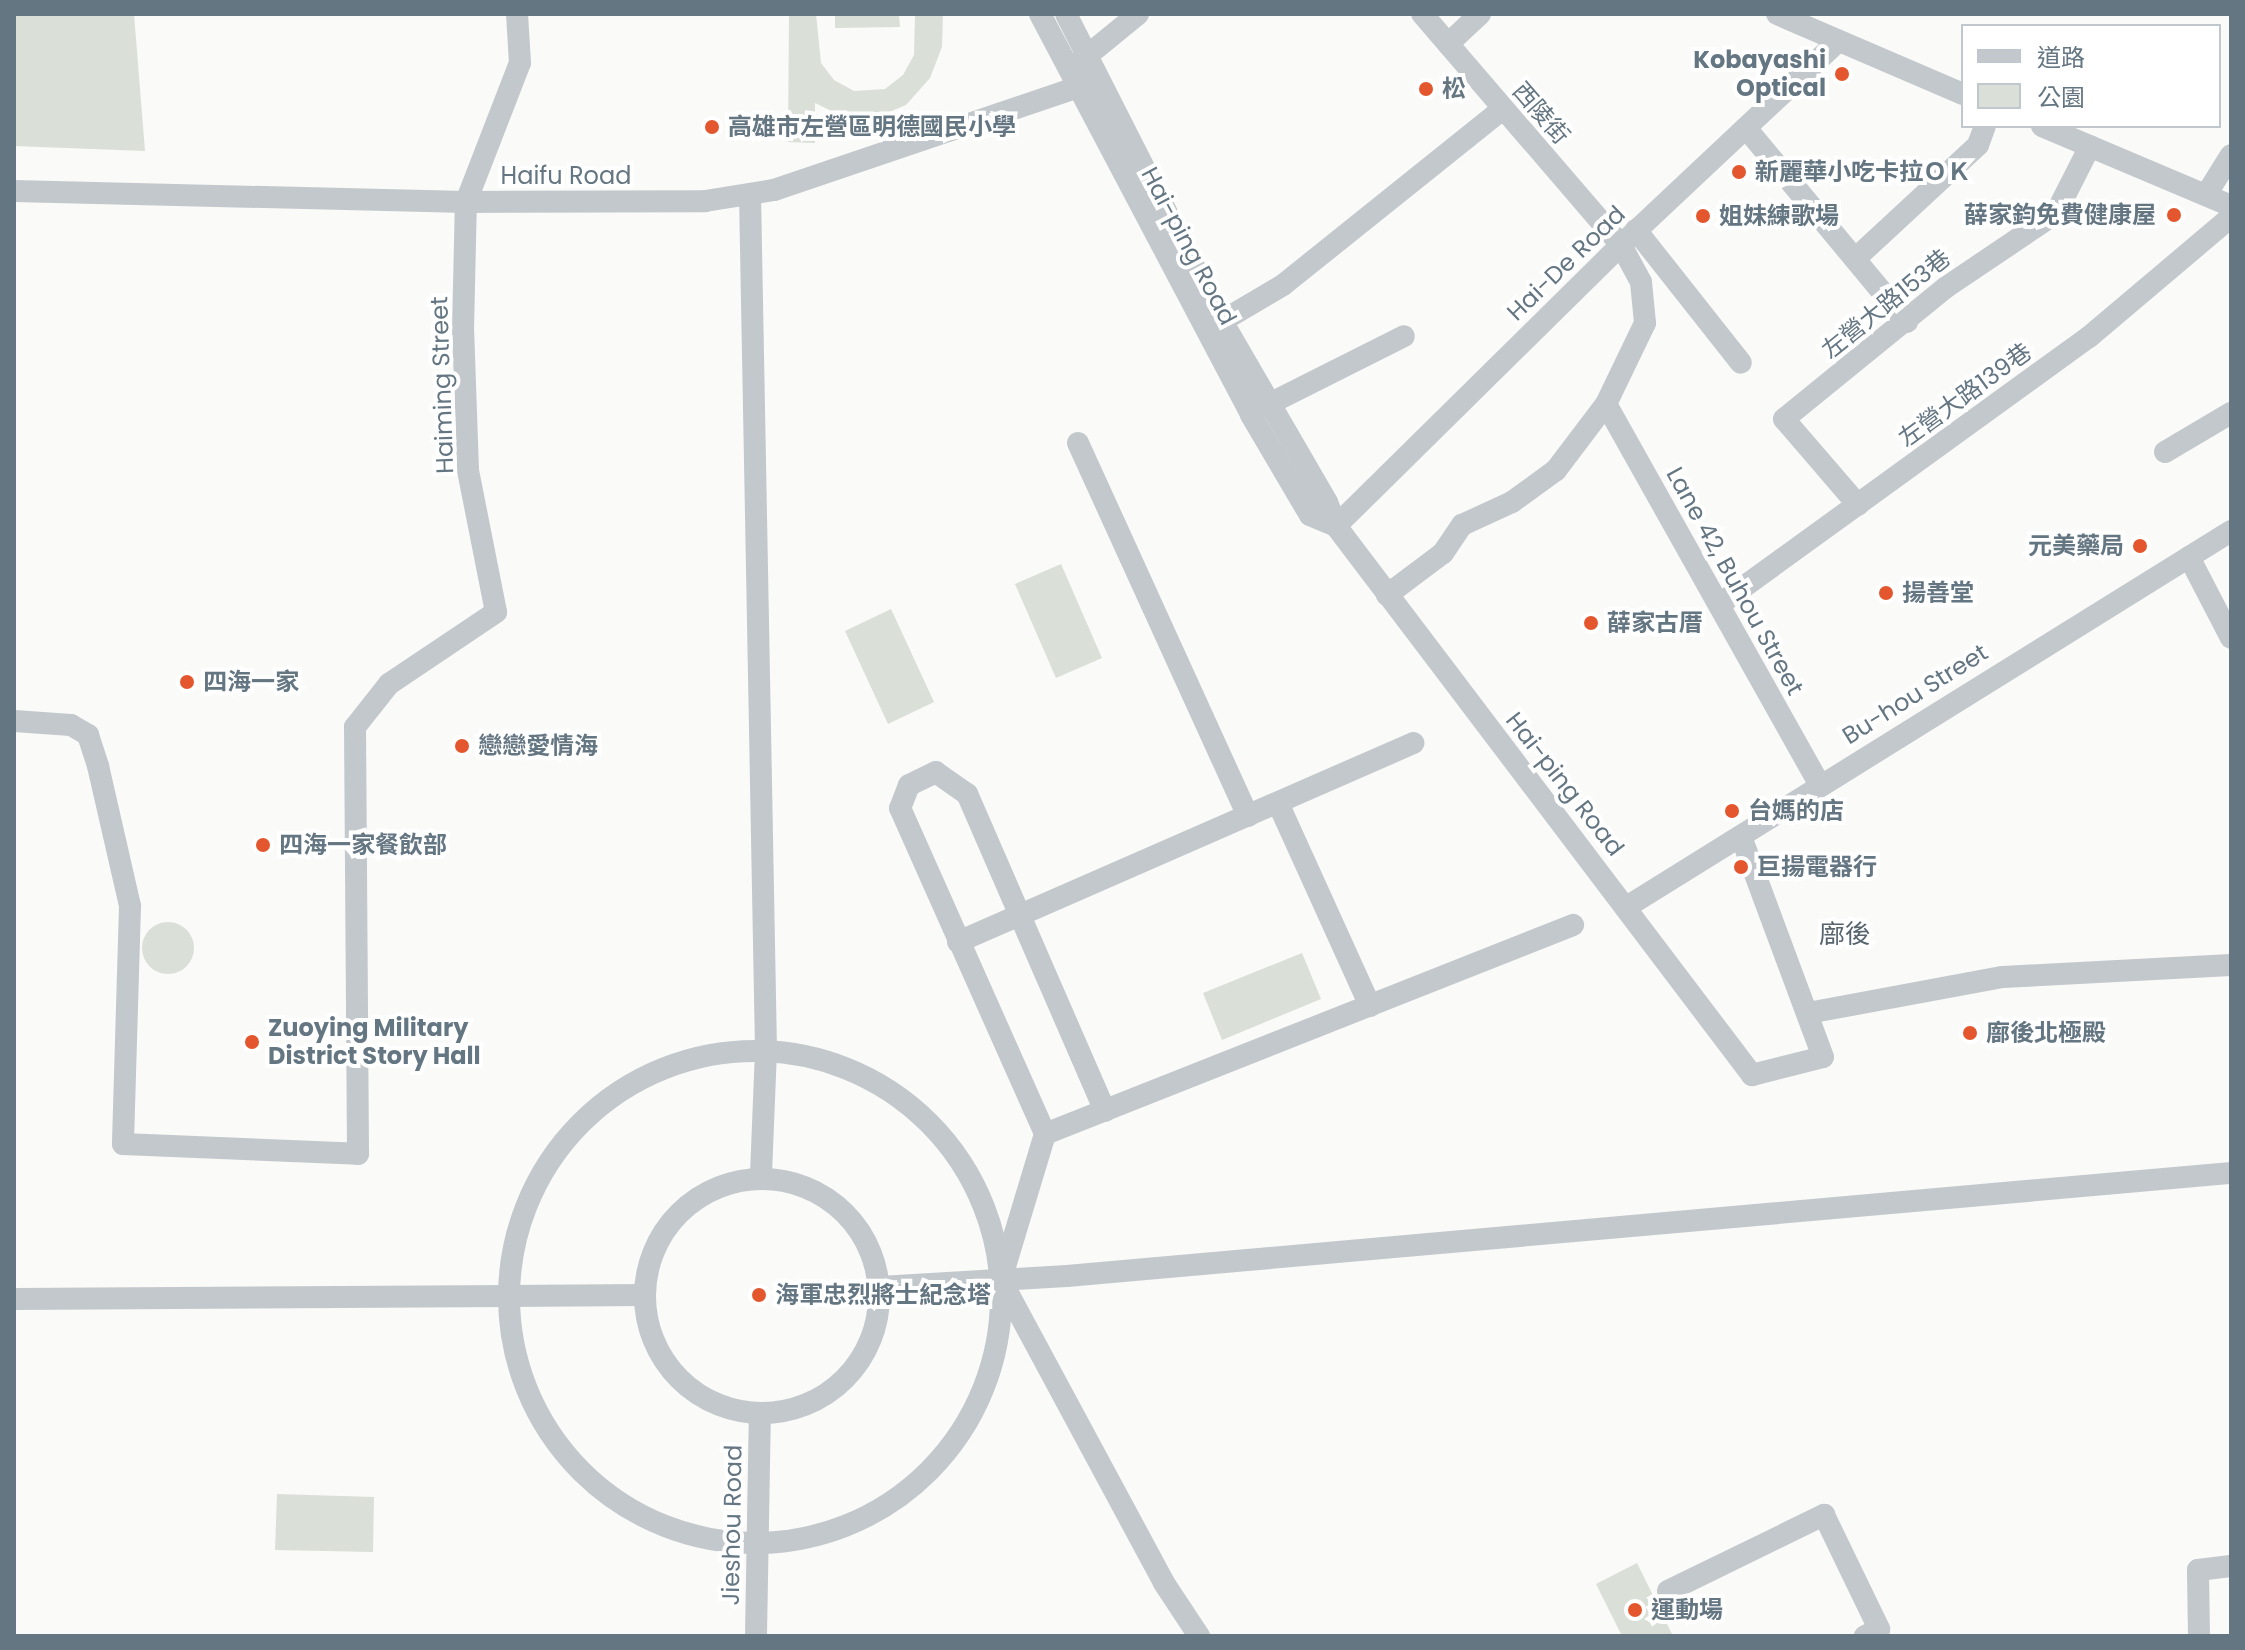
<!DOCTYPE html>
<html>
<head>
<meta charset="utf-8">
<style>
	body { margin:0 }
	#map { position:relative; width:2245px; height:1650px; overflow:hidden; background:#fafaf8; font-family:Poppins,"Noto Sans TC",sans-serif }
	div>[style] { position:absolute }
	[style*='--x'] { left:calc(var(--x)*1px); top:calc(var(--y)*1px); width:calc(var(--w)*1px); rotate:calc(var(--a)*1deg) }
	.green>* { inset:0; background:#dadfd7 }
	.round { border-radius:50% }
	.minor>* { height:22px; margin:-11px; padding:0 11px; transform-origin:11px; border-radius:11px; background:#c3c8cc }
	.minor>.ring { margin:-11px; padding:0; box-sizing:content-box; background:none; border:22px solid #c3c8cc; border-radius:50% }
	.dots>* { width:22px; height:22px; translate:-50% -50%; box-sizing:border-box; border:4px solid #fff; border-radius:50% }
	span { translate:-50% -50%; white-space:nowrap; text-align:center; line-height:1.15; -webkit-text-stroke:8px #fff; paint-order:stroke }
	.poi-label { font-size:24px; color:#657683; font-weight:700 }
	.right { translate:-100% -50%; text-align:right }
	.left { translate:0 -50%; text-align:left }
	.street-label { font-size:24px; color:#657683 }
	.neighbourhood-label { font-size:26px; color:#57646e }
	.frame { position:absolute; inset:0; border:16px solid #657683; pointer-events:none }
	.legend { position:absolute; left:1961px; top:24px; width:260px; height:104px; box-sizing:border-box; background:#fff; border:2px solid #c1c8cd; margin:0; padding:10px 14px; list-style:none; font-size:24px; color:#657683 }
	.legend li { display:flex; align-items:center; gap:16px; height:40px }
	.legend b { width:40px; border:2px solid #c1c8cd }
</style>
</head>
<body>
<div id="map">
	<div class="green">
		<div style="clip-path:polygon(14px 14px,134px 14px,145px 151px,14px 146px)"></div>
		<div style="clip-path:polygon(789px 14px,816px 14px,821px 63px,834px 80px,854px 91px,885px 89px,903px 75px,914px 55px,915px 14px,943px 14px,942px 47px,930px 78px,906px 105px,870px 120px,846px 118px,815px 103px,815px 143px,788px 142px)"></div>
		<div style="clip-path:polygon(835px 14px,899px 14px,900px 27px,835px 28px)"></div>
		<div style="clip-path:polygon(1061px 564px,1102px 658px,1056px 678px,1015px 584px)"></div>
		<div style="clip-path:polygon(891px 609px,934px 702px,888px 724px,845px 631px)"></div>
		<div class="round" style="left:142px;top:922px;width:52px;height:52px"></div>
		<div style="clip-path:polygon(1302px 953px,1321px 999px,1222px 1040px,1203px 993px)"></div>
		<div style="clip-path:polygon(277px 1494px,374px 1497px,373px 1552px,275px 1550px)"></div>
		<div style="clip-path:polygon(1637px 1563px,1673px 1636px,1622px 1636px,1596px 1584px)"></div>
	</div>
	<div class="minor">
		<div style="--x:1040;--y:14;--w:453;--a:62.2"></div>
		<div style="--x:1251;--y:415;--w:116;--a:59.5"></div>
		<div style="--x:1310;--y:515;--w:28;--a:23"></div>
		<div style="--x:1066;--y:14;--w:344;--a:63.1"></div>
		<div style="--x:1222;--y:321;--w:209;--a:59.9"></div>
		<div style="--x:1327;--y:502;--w:26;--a:69"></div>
		<div style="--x:1336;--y:526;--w:689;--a:52.85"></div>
		<div style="--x:1752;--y:1075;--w:73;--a:-14.2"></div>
		<div style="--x:1823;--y:1057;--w:235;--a:-110.4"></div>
		<div style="--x:1777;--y:14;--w:202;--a:23.3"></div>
		<div style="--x:1448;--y:44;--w:44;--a:-43.2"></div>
		<div style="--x:1077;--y:64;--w:79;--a:-39.3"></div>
		<div style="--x:2042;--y:126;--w:205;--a:22.9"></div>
		<div style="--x:1746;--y:128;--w:252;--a:50.3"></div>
		<div style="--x:14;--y:191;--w:452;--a:1.4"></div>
		<div style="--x:466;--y:202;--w:239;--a:-0.2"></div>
		<div style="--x:705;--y:201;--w:70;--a:-9.1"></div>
		<div style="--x:774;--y:190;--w:343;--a:-18.7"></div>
		<div style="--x:750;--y:194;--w:856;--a:88.93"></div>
		<div style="--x:766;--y:1050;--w:127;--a:92.3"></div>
		<div style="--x:2206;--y:195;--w:47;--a:-58"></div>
		<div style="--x:1636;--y:230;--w:169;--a:51.7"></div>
		<div style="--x:1856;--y:258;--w:166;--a:-42.8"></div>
		<div style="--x:1978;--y:145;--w:20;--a:-70"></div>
		<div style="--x:1212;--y:327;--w:82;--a:-30.6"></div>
		<div style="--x:1283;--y:285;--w:282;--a:-38.7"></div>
		<div style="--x:1606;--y:404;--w:436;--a:60.7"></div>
		<div style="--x:1259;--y:409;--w:162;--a:-26.7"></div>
		<div style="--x:1078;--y:443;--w:410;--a:65.5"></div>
		<div style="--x:2165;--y:452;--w:77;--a:-30.6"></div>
		<div style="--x:1858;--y:505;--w:113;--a:-130.7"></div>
		<div style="--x:1784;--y:419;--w:208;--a:-39.1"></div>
		<div style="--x:1945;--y:288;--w:134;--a:-34"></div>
		<div style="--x:2056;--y:213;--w:75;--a:-63.1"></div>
		<div style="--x:1336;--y:526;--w:400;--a:-44.6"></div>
		<div style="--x:1621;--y:245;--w:296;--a:-43.2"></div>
		<div style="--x:2189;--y:557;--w:91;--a:62.6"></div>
		<div style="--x:1387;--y:595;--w:70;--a:-36.9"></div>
		<div style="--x:1443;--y:553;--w:34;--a:-56"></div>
		<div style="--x:1462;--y:525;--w:55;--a:-24.7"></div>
		<div style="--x:1512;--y:502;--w:54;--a:-36"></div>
		<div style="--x:1556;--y:470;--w:83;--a:-52.9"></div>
		<div style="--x:1606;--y:404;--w:90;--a:-64.3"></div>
		<div style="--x:1645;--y:323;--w:41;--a:-95.6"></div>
		<div style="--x:1641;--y:282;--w:42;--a:-118.4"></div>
		<div style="--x:1621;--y:245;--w:305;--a:-130.7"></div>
		<div style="--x:1720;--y:604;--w:455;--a:-35.9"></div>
		<div style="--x:2089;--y:337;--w:186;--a:-40.2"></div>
		<div style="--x:14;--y:721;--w:57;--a:4"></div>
		<div style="--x:71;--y:725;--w:20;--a:30"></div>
		<div style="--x:88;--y:735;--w:33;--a:72"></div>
		<div style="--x:98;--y:766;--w:144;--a:77.1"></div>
		<div style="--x:130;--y:906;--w:238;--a:91.7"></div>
		<div style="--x:123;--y:1144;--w:235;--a:2.4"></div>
		<div style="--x:358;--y:1154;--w:427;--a:-90.4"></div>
		<div style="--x:355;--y:727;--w:55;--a:-51.7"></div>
		<div style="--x:389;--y:684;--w:129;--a:-33.9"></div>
		<div style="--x:496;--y:612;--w:145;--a:-101.2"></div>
		<div style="--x:468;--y:470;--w:140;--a:-92"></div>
		<div style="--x:463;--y:330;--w:128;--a:-88.7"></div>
		<div style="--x:466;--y:202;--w:149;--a:-68.8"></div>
		<div style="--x:520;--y:63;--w:49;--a:-93.5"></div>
		<div style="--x:1278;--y:803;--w:223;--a:65.6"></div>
		<div style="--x:1628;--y:906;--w:710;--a:-31.88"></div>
		<div style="--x:958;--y:942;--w:497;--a:-23.6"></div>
		<div style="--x:1808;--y:1013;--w:198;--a:-10.5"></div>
		<div style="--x:2003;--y:977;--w:228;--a:-3"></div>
		<div class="ring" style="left:509px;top:1051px;width:470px;height:470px"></div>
		<div style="--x:1105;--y:1111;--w:346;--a:-113.5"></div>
		<div style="--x:967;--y:794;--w:38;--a:-145"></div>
		<div style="--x:936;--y:772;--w:30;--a:154"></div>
		<div style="--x:909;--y:785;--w:25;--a:111"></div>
		<div style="--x:900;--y:808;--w:357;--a:66"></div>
		<div style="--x:1045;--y:1134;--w:152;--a:106.8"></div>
		<div style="--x:1001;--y:1280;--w:344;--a:61.7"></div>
		<div style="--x:1164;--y:1583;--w:64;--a:56.6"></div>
		<div style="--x:1045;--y:1134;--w:568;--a:-21.6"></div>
		<div class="ring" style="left:645px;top:1179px;width:212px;height:212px"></div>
		<div style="--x:880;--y:1287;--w:187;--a:-3.4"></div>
		<div style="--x:1067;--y:1276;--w:1169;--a:-5.06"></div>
		<div style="--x:14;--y:1299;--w:630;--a:-0.36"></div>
		<div style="--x:1668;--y:1591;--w:174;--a:-26"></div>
		<div style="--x:1824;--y:1515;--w:127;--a:64.2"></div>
		<div style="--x:1879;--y:1629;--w:16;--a:153"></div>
		<div style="--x:756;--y:1636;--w:222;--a:-89"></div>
		<div style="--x:2199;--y:1636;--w:66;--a:-90.9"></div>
		<div style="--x:2198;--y:1570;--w:33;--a:-7"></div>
	</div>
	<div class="dots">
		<div style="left:1842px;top:74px;background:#e4572e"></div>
		<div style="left:1426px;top:89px;background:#e4572e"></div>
		<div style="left:712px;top:127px;background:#e4572e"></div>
		<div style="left:1739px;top:172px;background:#e4572e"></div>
		<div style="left:2174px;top:215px;background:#e4572e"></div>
		<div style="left:1703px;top:216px;background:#e4572e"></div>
		<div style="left:2140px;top:546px;background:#e4572e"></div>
		<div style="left:1886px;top:593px;background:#e4572e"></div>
		<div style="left:1591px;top:623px;background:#e4572e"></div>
		<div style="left:187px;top:682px;background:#e4572e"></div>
		<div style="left:462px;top:746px;background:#e4572e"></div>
		<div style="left:1732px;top:811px;background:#e4572e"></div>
		<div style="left:263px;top:845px;background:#e4572e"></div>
		<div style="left:1741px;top:867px;background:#e4572e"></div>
		<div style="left:1970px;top:1033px;background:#e4572e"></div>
		<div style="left:252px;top:1042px;background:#e4572e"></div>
		<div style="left:759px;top:1295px;background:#e4572e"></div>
		<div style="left:1635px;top:1610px;background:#e4572e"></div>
	</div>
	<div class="poi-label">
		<span class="right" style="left:1826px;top:74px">Kobayashi<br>Optical</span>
		<span class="left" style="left:1442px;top:89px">松</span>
		<span class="left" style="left:728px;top:127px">高雄市左營區明德國民小學</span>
		<span class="left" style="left:1755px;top:172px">新麗華小吃卡拉ＯＫ</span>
		<span class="right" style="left:2156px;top:215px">薛家鈞免費健康屋</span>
		<span class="left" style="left:1719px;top:216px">姐妹練歌場</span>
		<span class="right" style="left:2124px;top:546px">元美藥局</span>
		<span class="left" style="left:1902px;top:593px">揚善堂</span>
		<span class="left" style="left:1607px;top:623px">薛家古厝</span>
		<span class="left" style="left:203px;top:682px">四海一家</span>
		<span class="left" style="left:478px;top:746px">戀戀愛情海</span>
		<span class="left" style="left:1748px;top:811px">台媽的店</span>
		<span class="left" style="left:279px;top:845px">四海一家餐飲部</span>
		<span class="left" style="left:1757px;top:867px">巨揚電器行</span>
		<span class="left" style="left:268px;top:1042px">Zuoying Military<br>District Story Hall</span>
		<span class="left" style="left:1986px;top:1033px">廍後北極殿</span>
		<span class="left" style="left:775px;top:1295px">海軍忠烈將士紀念塔</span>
		<span class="left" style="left:1651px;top:1610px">運動場</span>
	</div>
	<div class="street-label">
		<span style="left:1541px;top:113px;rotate:49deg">西陵街</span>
		<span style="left:566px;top:176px">Haifu Road</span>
		<span style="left:1189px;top:246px;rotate:62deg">Hai-ping Road</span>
		<span style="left:1566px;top:263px;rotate:-44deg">Hai-De Road</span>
		<span style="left:1886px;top:304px;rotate:-39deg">左營大路153巷</span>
		<span style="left:442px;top:385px;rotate:-92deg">Haiming Street</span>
		<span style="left:1965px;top:395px;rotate:-36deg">左營大路139巷</span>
		<span style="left:1735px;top:581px;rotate:61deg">Lane 42, Buhou Street</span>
		<span style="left:1915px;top:694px;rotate:-32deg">Bu-hou Street</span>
		<span style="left:1565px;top:784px;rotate:52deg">Hai-ping Road</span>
		<span style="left:732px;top:1525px;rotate:-89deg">Jieshou Road</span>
	</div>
	<div class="neighbourhood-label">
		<span style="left:1845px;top:935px">廍後</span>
	</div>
	<div class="frame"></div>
	<ul class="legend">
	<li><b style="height:10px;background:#c3c8cc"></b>道路</li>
	<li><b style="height:22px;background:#dadfd7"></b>公園</li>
	</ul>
</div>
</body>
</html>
